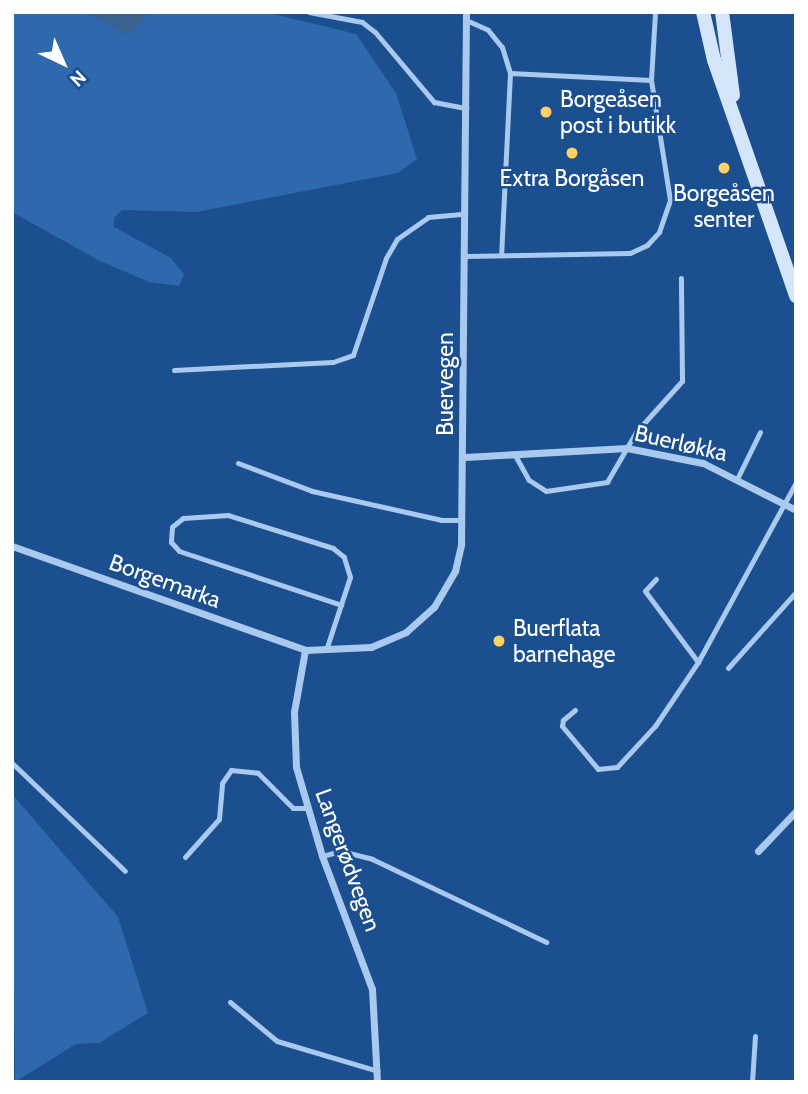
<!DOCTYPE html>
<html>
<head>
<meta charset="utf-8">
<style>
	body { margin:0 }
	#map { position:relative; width:808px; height:1094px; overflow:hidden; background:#1b4f8f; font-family:Cabin,sans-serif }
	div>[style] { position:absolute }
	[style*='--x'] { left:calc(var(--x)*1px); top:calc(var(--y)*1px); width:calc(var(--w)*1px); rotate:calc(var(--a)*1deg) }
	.green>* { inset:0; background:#2e69ad }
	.water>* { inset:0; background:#3c6290 }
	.lane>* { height:5px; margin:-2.5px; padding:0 2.5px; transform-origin:2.5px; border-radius:2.5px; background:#a9c9ee }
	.street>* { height:7px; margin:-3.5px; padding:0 3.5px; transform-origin:3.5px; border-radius:3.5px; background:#a9c9ee }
	.secondary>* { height:14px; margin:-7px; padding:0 7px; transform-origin:7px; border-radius:7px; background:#d6e6fa }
	.dots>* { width:19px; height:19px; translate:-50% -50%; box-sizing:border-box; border:4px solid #1b4f8f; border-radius:50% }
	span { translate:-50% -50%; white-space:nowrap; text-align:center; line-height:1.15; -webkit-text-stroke:5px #1b4f8f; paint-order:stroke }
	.poi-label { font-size:23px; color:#fff }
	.left { translate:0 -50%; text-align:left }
	.street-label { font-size:23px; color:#fff }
	.frame { position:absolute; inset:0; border:14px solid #fff; pointer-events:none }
	.north { position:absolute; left:28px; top:28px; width:70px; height:70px; -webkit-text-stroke:5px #1b4f8f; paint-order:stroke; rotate:136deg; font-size:19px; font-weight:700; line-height:28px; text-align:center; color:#fff }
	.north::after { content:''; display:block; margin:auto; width:24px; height:32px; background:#fff; clip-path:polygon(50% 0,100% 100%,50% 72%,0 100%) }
</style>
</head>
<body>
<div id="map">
	<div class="green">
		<div style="clip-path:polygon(12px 12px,86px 12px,128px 35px,150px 12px,265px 12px,356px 34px,396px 93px,417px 159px,398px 173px,196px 212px,122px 210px,114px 218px,114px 227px,171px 258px,184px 274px,179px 286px,149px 282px,98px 260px,12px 212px)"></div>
		<div style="clip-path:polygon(12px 794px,118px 917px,148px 1013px,99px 1043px,76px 1044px,15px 1082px)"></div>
	</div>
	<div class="water">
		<div style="clip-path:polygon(86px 12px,150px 12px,128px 35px)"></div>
	</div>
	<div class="lane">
		<div style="--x:309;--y:12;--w:54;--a:10.7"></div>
		<div style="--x:362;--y:22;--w:16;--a:38"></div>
		<div style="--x:375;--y:32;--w:92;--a:49.9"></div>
		<div style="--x:434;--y:102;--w:33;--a:11"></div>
		<div style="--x:466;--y:20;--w:24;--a:24"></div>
		<div style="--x:488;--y:30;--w:22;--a:51"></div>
		<div style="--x:502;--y:47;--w:27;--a:73"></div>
		<div style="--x:510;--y:73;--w:182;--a:92.8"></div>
		<div style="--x:510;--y:73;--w:141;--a:2.8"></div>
		<div style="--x:465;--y:256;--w:165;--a:-1"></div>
		<div style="--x:630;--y:253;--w:19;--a:-25"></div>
		<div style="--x:647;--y:245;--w:18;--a:-47"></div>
		<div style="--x:659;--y:232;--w:34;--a:-71"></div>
		<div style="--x:670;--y:200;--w:121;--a:-99"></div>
		<div style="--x:651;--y:80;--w:68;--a:-86.6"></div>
		<div style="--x:174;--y:370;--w:159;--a:-2.9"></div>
		<div style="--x:333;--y:362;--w:21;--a:-19"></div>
		<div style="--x:353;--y:355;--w:102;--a:-71.2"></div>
		<div style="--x:386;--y:258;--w:22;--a:-60"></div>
		<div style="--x:397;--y:239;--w:38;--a:-35"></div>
		<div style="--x:428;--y:217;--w:36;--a:-5"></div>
		<div style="--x:516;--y:457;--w:26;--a:61"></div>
		<div style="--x:529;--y:480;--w:20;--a:33"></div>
		<div style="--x:546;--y:491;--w:62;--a:-8.4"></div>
		<div style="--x:607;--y:482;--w:58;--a:-59.9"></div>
		<div style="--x:636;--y:432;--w:69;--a:-48"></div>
		<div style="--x:682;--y:381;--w:103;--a:-90.6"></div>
		<div style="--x:238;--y:463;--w:79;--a:20.7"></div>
		<div style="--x:312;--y:491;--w:133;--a:12.6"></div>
		<div style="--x:442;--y:520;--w:20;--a:0"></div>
		<div style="--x:738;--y:477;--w:50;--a:-63.9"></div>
		<div style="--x:656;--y:579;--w:16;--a:133"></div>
		<div style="--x:645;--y:591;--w:89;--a:53.3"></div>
		<div style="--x:326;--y:650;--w:77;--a:-71.8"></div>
		<div style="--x:350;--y:577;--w:21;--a:-107"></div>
		<div style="--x:344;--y:557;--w:14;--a:-141"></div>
		<div style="--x:333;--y:548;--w:110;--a:-162.6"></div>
		<div style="--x:228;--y:515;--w:45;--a:176.2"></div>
		<div style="--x:183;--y:518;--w:14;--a:141"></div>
		<div style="--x:172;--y:527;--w:15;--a:94"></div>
		<div style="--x:171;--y:542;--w:12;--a:48"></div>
		<div style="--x:179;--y:551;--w:171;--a:18.4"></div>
		<div style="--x:728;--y:668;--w:102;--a:-48.2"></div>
		<div style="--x:575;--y:710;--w:16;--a:140"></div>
		<div style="--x:563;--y:720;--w:6;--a:99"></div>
		<div style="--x:562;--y:726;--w:56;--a:50.1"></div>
		<div style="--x:598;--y:769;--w:19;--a:-6"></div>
		<div style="--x:617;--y:767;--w:56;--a:-47.2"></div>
		<div style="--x:655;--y:726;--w:77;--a:-56.1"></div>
		<div style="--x:698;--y:662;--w:205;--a:-61.4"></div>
		<div style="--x:12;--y:763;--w:156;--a:43.7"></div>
		<div style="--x:322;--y:856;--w:20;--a:-15"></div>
		<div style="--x:341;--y:851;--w:32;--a:14"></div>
		<div style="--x:372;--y:859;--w:193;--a:25.5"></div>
		<div style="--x:185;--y:857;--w:51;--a:-48.2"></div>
		<div style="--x:219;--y:819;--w:36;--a:-85"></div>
		<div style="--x:222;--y:783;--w:16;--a:-55"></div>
		<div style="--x:231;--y:770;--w:27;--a:6"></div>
		<div style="--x:258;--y:773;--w:49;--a:45"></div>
		<div style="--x:293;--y:808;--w:13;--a:0"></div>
		<div style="--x:230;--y:1002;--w:61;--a:39.7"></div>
		<div style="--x:277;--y:1041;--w:105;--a:16.5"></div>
		<div style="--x:752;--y:1082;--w:46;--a:-86.3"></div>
	</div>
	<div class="street">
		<div style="--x:465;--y:457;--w:162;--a:-3.2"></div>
		<div style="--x:627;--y:448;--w:77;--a:11.2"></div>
		<div style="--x:703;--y:463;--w:104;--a:26.8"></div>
		<div style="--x:12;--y:546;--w:311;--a:19.5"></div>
		<div style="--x:305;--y:650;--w:66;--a:-2.6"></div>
		<div style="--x:371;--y:647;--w:38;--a:-23"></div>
		<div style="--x:406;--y:632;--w:38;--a:-42"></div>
		<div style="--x:434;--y:607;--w:42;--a:-59.7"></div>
		<div style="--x:455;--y:571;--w:28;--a:-77"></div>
		<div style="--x:461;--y:544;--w:532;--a:-89.46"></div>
		<div style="--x:305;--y:650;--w:63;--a:100.1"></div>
		<div style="--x:294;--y:712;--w:55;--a:87.9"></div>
		<div style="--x:296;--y:767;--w:93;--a:73.7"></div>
		<div style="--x:322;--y:856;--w:142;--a:69.4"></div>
		<div style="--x:372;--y:989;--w:93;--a:86.9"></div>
		<div style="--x:758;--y:851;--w:55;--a:-46.5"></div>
	</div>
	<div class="secondary">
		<div style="--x:703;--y:12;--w:49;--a:77.1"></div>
		<div style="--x:714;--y:60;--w:250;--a:70.8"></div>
		<div style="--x:722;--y:12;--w:84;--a:82.5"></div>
	</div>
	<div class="dots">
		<div style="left:546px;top:112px;background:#ffd166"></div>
		<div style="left:572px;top:153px;background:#ffd166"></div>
		<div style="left:724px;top:168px;background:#ffd166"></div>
		<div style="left:499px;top:641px;background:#ffd166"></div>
	</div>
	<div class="poi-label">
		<span class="left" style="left:560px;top:112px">Borgeåsen<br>post i butikk</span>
		<span style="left:572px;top:178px">Extra Borgåsen</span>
		<span style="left:724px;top:206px">Borgeåsen<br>senter</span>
		<span class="left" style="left:513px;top:641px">Buerflata<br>barnehage</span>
	</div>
	<div class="street-label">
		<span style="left:445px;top:384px;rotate:-90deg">Buervegen</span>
		<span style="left:681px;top:443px;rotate:13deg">Buerløkka</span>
		<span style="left:165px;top:581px;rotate:20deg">Borgemarka</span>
		<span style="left:348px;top:860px;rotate:70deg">Langerødvegen</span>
	</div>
	<div class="frame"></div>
	<div class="north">N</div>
</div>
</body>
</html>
